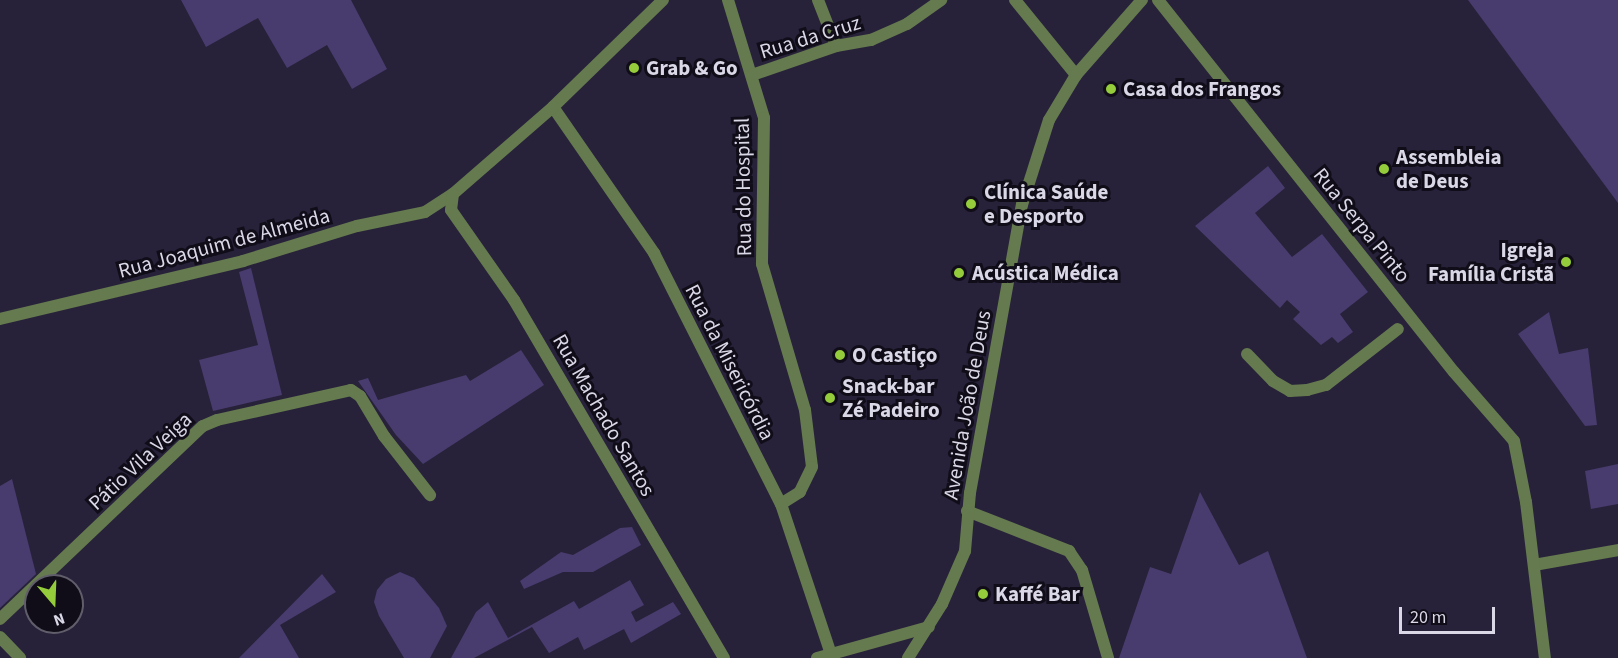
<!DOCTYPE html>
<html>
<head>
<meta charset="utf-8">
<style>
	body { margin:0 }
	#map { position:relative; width:1618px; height:658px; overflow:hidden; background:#27223a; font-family:"Source Sans 3",sans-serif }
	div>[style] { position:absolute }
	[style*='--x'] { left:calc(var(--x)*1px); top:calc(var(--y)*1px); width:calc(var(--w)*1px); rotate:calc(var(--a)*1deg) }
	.green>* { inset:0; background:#483b6d }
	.pedestrian>* { height:12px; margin:-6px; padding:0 6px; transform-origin:6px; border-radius:6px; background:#657a4e }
	.minor>* { height:12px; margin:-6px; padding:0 6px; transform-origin:6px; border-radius:6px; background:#657a4e }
	.dots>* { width:16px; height:16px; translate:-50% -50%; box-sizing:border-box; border:3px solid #100d18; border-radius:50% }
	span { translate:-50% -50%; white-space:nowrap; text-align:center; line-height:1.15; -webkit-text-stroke:6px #100d18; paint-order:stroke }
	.street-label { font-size:21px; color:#dad7e7 }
	.poi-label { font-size:21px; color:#dad7e7; font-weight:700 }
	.left { translate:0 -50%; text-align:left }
	.right { translate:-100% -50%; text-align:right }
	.north { position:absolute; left:24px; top:574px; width:60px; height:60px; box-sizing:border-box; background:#100d18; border:2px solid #615e6b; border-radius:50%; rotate:161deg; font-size:16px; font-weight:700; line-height:24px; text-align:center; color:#dad7e7 }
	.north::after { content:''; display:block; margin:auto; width:21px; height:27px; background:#94cc3c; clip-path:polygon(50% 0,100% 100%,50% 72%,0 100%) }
	.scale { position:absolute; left:1399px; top:607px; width:96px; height:27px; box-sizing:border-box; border:3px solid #dad7e7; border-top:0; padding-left:8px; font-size:18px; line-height:21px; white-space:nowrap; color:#dad7e7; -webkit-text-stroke:4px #100d18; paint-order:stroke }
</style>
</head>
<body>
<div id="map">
	<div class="green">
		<div style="clip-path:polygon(181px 0,351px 0,387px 69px,352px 89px,327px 45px,287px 68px,258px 18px,206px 47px)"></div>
		<div style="clip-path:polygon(1468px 0,1618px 0,1618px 203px)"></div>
		<div style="clip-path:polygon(1268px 166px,1285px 188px,1255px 213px,1292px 257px,1322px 234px,1368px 292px,1340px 314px,1353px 332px,1338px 343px,1332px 337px,1321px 345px,1293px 319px,1300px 312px,1287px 300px,1280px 308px,1195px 226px)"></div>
		<div style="clip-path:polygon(251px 268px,282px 395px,213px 411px,199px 360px,258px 345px,239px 272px)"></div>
		<div style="clip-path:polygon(1549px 312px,1559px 354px,1588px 348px,1597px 425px,1585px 426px,1518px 334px)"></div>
		<div style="clip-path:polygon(521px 350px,544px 385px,423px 464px,396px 435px,358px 381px,368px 378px,378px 400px,466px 375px,470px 381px)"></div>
		<div style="clip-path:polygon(1618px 464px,1618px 504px,1591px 509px,1585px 471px)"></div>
		<div style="clip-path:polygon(12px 479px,36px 574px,0 608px,0 486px)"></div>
		<div style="clip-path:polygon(1200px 492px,1239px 565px,1268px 551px,1307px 658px,1119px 658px,1150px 567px,1171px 574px)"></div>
		<div style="clip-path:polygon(632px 527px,641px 545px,593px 572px,563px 572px,524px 589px,520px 581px,561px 552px,573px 555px,620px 528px)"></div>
		<div style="clip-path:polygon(400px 572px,414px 578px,439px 608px,447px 626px,430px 658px,404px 658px,379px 616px,374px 602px,377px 590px,386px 579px)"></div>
		<div style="clip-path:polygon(322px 574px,336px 592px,280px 625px,299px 658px,239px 658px)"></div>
		<div style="clip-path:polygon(630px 580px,644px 605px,631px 612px,636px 622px,673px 602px,681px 614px,631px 643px,624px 629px,584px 650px,578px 637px,549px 653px,532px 627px,474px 658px,451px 658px,476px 612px,488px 602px,508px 638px,574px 601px,579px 609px)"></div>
	</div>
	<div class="pedestrian">
		<div style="--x:728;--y:0;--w:123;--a:73"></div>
		<div style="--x:764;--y:118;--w:146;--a:90.8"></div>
		<div style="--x:762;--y:264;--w:152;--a:73.6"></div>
		<div style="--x:805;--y:410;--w:57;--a:83"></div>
		<div style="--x:812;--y:467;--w:28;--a:116"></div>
		<div style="--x:800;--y:492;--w:22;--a:148"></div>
		<div style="--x:818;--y:0;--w:49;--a:68.6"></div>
		<div style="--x:752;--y:75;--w:89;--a:-19"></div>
		<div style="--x:836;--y:46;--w:36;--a:-10"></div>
		<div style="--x:871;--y:40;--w:39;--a:-24"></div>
		<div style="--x:907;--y:24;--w:42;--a:-35.2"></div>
		<div style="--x:553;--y:107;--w:178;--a:55.3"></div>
		<div style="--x:654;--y:253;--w:281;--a:63.2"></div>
		<div style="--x:781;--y:504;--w:158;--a:71.6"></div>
		<div style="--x:0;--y:319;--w:250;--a:-13.4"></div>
		<div style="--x:243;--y:261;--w:119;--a:-17.1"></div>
		<div style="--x:357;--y:226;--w:69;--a:-11.6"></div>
		<div style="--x:425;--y:212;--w:33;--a:-33"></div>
		<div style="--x:1247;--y:354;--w:37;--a:46"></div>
		<div style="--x:1273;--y:381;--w:20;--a:30"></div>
		<div style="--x:1290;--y:391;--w:17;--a:-3"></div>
		<div style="--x:1307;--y:390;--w:20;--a:-15"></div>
		<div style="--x:1326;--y:385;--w:91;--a:-37.9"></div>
		<div style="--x:1534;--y:565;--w:85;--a:-10.1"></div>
		<div style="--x:0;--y:619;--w:280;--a:-43.6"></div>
		<div style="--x:203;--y:426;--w:15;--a:-23"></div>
		<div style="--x:217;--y:420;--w:137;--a:-12.6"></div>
		<div style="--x:351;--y:390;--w:11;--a:34"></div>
		<div style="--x:360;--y:396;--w:47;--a:59"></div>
		<div style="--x:384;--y:436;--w:75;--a:52.1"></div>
		<div style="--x:0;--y:637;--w:29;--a:46"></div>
	</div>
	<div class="minor">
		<div style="--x:663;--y:0;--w:153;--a:135.8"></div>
		<div style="--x:553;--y:107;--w:133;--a:139"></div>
		<div style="--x:453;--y:194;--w:16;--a:97"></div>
		<div style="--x:451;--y:210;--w:110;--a:55"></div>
		<div style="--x:514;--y:300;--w:415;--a:59.6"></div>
		<div style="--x:1015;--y:0;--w:97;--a:50.9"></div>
		<div style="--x:1158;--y:0;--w:475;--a:51.5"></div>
		<div style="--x:1454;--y:372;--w:91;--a:49"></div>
		<div style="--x:1514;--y:441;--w:62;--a:78.9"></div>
		<div style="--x:1526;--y:502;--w:157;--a:83.1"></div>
		<div style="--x:967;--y:511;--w:110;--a:21.4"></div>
		<div style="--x:1069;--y:551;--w:23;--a:56"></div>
		<div style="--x:1082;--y:570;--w:92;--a:73.5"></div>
		<div style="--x:817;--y:658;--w:116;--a:-15.5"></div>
		<div style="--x:908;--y:658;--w:64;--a:-57.8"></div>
		<div style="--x:942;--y:604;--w:58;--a:-66.5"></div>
		<div style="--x:965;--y:551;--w:58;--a:-85.1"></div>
		<div style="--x:970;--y:493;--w:293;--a:-79.8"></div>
		<div style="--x:1022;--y:205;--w:89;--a:-72.4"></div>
		<div style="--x:1049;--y:120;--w:52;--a:-59"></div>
		<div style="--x:1076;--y:75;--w:100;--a:-48.7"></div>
	</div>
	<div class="dots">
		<div style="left:634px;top:68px;background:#94cc3c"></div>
		<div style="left:1111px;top:89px;background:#94cc3c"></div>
		<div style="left:1384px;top:169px;background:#94cc3c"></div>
		<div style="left:971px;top:204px;background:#94cc3c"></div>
		<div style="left:1566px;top:262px;background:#94cc3c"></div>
		<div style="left:959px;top:273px;background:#94cc3c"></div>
		<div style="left:840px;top:355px;background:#94cc3c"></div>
		<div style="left:830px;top:398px;background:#94cc3c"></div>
		<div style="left:983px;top:594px;background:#94cc3c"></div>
	</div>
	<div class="street-label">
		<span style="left:810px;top:37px;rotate:-17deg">Rua da Cruz</span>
		<span style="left:743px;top:187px;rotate:-91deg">Rua do Hospital</span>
		<span style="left:1362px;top:225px;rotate:51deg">Rua Serpa Pinto</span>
		<span style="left:224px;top:243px;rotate:-15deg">Rua Joaquim de Almeida</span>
		<span style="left:730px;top:362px;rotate:63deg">Rua da Misericórdia</span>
		<span style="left:967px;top:405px;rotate:-80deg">Avenida João de Deus</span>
		<span style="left:604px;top:415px;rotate:60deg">Rua Machado Santos</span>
		<span style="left:140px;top:461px;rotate:-43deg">Pátio Vila Veiga</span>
	</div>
	<div class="poi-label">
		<span class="left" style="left:646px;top:68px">Grab &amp; Go</span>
		<span class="left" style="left:1123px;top:89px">Casa dos Frangos</span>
		<span class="left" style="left:1396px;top:169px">Assembleia<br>de Deus</span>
		<span class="left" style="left:984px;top:204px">Clínica Saúde<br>e Desporto</span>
		<span class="right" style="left:1554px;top:262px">Igreja<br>Família Cristã</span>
		<span class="left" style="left:972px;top:273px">Acústica Médica</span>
		<span class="left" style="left:852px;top:355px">O Castiço</span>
		<span class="left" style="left:842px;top:398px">Snack-bar<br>Zé Padeiro</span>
		<span class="left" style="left:995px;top:594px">Kaffé Bar</span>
	</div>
	<div class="north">N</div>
	<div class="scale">20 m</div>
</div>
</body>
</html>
